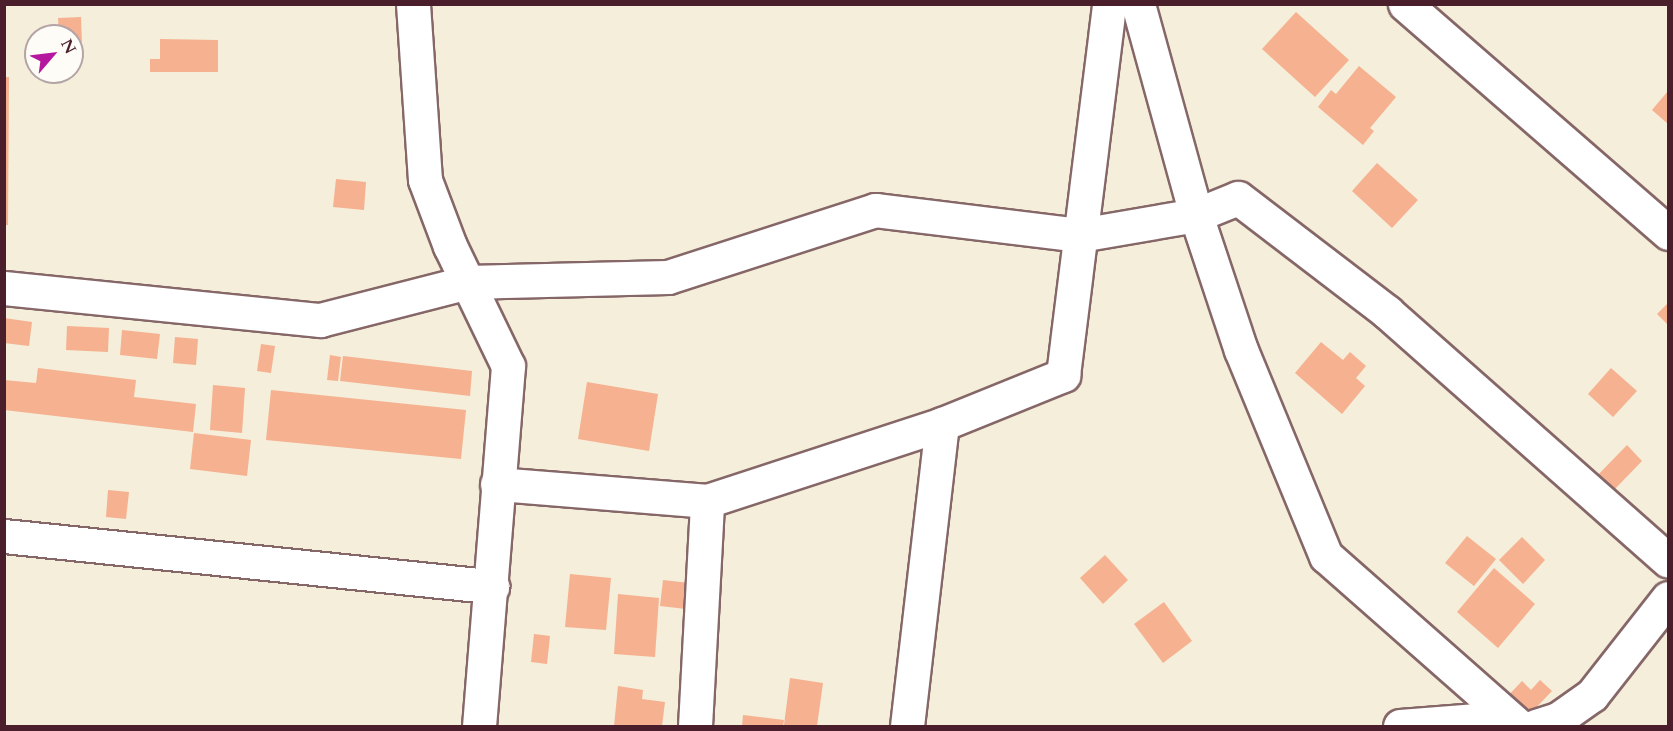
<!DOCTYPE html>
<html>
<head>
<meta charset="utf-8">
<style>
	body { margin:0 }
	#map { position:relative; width:1673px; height:731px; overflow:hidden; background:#f5eeda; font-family:Cardo,serif }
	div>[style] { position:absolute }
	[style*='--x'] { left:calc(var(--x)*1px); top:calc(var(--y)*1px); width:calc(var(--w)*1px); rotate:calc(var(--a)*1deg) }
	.building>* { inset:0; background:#f5b190 }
	.roads { filter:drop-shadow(2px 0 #866768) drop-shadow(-2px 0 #866768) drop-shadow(0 2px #866768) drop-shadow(0 -2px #866768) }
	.minor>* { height:33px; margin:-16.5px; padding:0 16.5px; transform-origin:16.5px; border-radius:16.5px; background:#fff }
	span { translate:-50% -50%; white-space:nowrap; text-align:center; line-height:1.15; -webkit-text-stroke:5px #fdfcf7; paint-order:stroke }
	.frame { position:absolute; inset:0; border:6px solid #4a1f2b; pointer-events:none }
	.north { position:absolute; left:24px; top:24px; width:60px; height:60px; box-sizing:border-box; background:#fdfcf7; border:2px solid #b5a4a5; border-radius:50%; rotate:62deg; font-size:16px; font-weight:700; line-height:24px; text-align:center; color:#4a1f2b }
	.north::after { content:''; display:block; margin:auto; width:21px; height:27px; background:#b5179e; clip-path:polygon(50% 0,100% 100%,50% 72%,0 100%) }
</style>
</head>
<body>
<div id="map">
	<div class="building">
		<div style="clip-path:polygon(1296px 12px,1349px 60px,1315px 97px,1262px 49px)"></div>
		<div style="clip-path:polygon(81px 17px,82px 45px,72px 45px,72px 36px,59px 36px,58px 18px)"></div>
		<div style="clip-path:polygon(160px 39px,218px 40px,218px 72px,150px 72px,150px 59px,160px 59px)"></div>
		<div style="clip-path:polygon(1359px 66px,1396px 97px,1370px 128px,1374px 131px,1363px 145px,1318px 107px,1331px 90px,1336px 94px)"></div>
		<div style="clip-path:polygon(5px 77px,9px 77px,8px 225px,5px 225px)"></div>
		<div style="clip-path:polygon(1668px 91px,1668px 124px,1652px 110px)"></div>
		<div style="clip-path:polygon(1377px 163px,1418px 200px,1392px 228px,1352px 191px)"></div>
		<div style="clip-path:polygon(336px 179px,366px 182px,364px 210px,333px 207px)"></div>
		<div style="clip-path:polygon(1668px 303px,1668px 325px,1657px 314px)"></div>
		<div style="clip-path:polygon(4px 318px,32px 322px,29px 346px,4px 343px)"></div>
		<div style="clip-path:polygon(67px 326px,109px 328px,108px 352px,66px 350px)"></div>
		<div style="clip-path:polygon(122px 330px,160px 334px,157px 359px,120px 355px)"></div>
		<div style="clip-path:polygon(175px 337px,198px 339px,196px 365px,173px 363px)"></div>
		<div style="clip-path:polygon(1321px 342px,1343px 360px,1350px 352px,1366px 366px,1356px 378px,1365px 386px,1342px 414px,1295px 373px)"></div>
		<div style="clip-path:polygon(261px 344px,275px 346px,271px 373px,257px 371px)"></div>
		<div style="clip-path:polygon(330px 355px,341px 357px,338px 381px,327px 380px)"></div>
		<div style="clip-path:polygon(343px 356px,472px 371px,470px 396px,340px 381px)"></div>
		<div style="clip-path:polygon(38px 368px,136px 380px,134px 397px,196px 404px,193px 432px,4px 410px,4px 380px,36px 383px)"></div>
		<div style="clip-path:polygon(1611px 368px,1637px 391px,1613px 417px,1588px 394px)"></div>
		<div style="clip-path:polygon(587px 382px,658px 394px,649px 451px,578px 439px)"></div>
		<div style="clip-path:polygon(213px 385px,245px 388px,242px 433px,210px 430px)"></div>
		<div style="clip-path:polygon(271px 390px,466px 410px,461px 459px,266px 440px)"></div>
		<div style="clip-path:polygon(194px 433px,251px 440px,247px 476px,190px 469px)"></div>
		<div style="clip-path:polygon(1627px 445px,1642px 461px,1611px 493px,1595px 478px)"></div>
		<div style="clip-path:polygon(108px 490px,129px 492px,126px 519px,106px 517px)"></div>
		<div style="clip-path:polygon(1467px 536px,1496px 559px,1474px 586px,1445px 563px)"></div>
		<div style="clip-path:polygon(1522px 537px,1545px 560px,1523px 584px,1499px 560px)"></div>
		<div style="clip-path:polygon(1105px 555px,1128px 580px,1103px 604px,1080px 578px)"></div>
		<div style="clip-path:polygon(1494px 568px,1535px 604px,1498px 648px,1457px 612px)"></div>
		<div style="clip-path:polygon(570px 574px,611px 578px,606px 630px,565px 627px)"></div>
		<div style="clip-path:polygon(663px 580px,689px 583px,686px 609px,660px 606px)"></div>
		<div style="clip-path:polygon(618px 594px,659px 598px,655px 657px,614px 654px)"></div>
		<div style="clip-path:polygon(1164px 602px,1192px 641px,1163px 663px,1134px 624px)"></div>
		<div style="clip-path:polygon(534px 634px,550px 636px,547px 664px,531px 662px)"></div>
		<div style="clip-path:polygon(790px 678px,823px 683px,817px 726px,784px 725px)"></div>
		<div style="clip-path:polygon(1540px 680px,1552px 691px,1526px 718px,1505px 699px,1522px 681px,1531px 690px)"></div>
		<div style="clip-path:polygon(618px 686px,643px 690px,642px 699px,665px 702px,662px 726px,614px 726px)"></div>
		<div style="clip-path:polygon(743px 715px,784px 720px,783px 726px,742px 726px)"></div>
	</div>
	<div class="roads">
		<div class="minor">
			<div style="--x:413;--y:4;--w:176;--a:86.1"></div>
			<div style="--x:425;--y:180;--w:71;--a:69.3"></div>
			<div style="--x:450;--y:246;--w:133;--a:64.2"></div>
			<div style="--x:508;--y:366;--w:361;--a:94.6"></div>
			<div style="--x:1138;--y:4;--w:219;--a:74.6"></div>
			<div style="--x:1196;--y:215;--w:142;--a:71.6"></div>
			<div style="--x:1241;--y:350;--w:223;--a:67.6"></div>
			<div style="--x:1326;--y:556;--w:257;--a:41.4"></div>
			<div style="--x:1405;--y:4;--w:349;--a:41"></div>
			<div style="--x:4;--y:288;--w:318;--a:5.8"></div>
			<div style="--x:320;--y:320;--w:153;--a:-14.4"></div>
			<div style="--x:468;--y:282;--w:200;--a:-1.4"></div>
			<div style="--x:668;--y:277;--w:218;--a:-17.9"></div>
			<div style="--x:875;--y:210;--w:207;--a:7"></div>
			<div style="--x:1080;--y:235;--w:118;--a:-9.8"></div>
			<div style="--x:1196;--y:215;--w:45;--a:-22"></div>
			<div style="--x:1238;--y:198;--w:188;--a:37.4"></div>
			<div style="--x:1387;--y:312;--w:375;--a:41.5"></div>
			<div style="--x:497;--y:484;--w:211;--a:4.6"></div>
			<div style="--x:707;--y:501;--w:247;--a:-18.1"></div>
			<div style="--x:942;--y:424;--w:131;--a:-22"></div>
			<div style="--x:1063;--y:375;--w:374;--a:-82.9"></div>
			<div style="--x:4;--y:536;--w:491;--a:5.9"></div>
			<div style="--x:695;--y:726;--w:225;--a:-86.9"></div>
			<div style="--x:907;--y:726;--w:304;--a:-83.4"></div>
			<div style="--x:1400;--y:726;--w:77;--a:-4.5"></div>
			<div style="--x:1477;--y:720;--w:31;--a:11"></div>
			<div style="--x:1536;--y:726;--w:23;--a:-18"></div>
			<div style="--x:1558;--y:719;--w:42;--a:-35.2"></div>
			<div style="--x:1592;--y:695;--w:123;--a:-51.9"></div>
		</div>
	</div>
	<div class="frame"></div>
	<div class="north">N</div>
</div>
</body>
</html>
